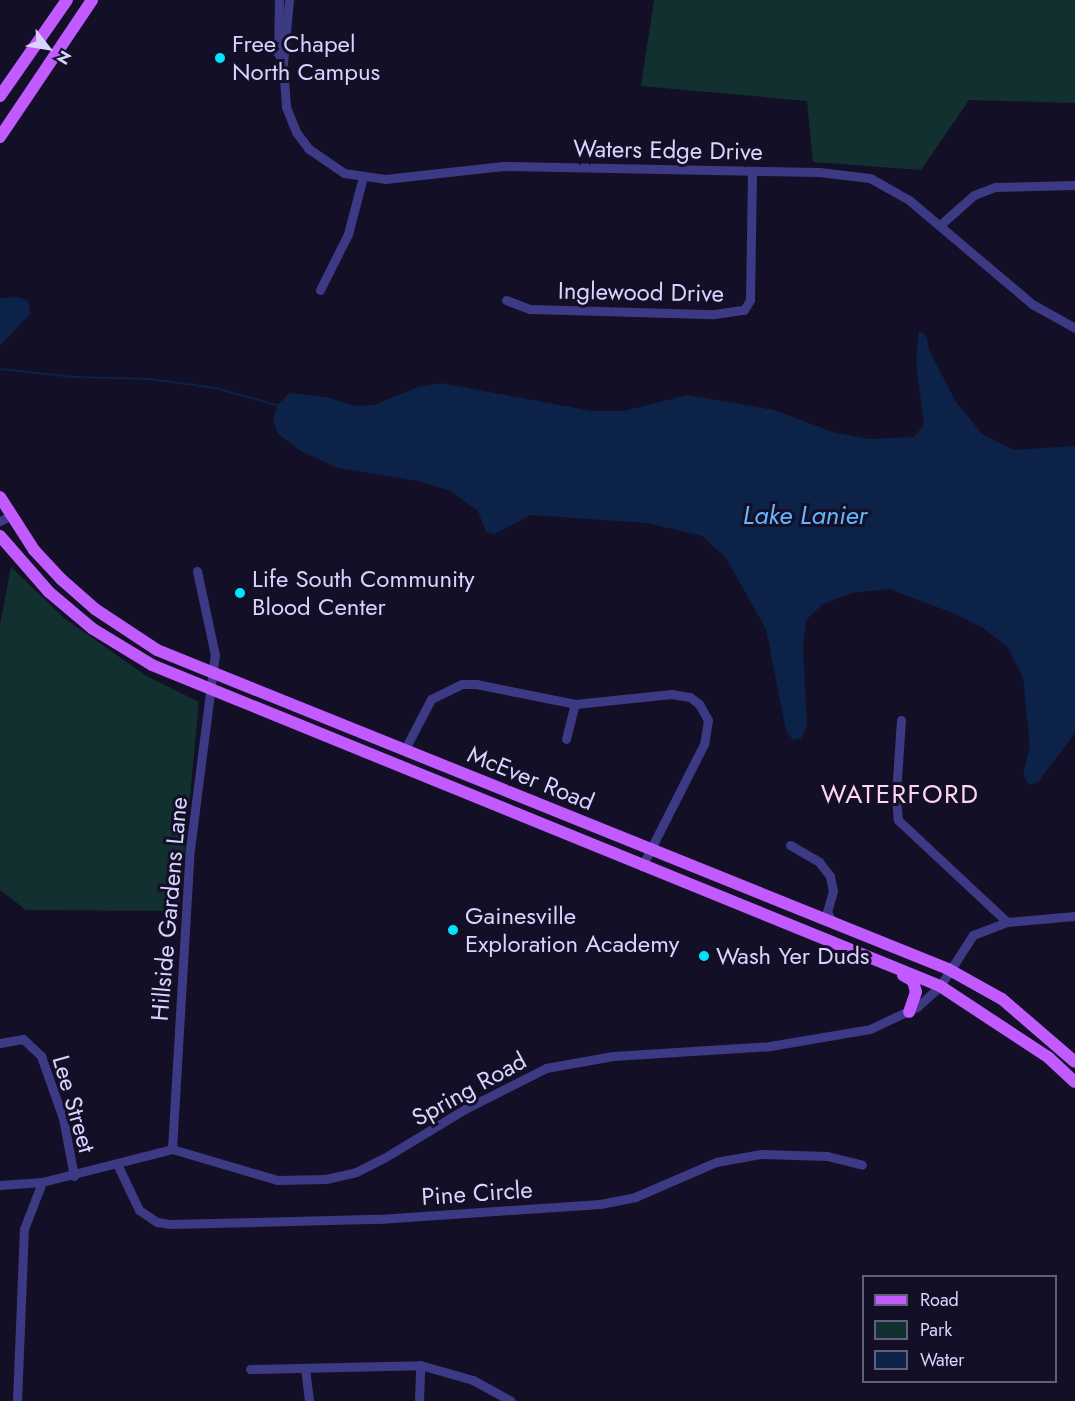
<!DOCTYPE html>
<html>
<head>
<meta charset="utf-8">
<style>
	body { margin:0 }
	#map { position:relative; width:1075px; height:1401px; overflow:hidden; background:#130f26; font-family:Jost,sans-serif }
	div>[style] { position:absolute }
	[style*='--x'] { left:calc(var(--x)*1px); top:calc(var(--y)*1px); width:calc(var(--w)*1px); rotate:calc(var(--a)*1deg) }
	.green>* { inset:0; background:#12302f }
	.water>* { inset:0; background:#0c2248 }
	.stream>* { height:2px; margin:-1px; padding:0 1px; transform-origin:1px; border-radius:1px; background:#0c2248 }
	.minor>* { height:9px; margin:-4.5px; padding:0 4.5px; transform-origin:4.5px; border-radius:4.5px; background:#3d3a85 }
	.major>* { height:12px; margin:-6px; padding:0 6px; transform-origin:6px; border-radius:6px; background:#c25bff }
	.dots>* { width:16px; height:16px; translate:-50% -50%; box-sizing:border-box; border:3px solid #130f26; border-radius:50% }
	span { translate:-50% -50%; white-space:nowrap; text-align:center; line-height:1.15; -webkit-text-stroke:6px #130f26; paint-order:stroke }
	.poi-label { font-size:24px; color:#d9d4ff }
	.left { translate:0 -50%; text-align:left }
	.street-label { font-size:24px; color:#d9d4ff }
	.water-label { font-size:26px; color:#62b6ff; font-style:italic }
	.neighbourhood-label { font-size:26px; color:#ffd6f0; letter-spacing:1.5px }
	.legend { position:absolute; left:862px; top:1275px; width:195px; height:108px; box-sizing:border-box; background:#130f26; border:2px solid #625e7d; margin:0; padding:8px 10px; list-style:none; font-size:18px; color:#d9d4ff }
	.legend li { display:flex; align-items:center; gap:12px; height:30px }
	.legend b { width:30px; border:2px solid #625e7d }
	.north { position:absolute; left:18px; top:18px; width:60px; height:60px; -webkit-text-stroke:4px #130f26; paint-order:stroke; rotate:121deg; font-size:16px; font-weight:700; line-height:24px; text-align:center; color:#d9d4ff }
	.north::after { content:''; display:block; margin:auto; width:21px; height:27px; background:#d9d4ff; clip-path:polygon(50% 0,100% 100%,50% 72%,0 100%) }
</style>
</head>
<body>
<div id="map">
	<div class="green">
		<div style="clip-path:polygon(654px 0,1075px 0,1075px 103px,969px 100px,921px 170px,813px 162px,807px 101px,641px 86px)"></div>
		<div style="clip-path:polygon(11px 567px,64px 618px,145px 675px,199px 702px,179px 911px,26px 910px,0 890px,0 625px)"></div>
	</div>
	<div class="water">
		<div style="clip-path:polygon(16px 297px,28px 300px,30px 314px,0 346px,0 298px)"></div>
		<div style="clip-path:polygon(919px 331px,927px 337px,929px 350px,956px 402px,982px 434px,1014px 450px,1075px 446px,1075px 733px,1038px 782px,1029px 785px,1023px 775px,1030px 746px,1023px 678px,1007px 646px,983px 628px,953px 613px,889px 589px,852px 593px,823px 604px,806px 620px,803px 646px,807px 726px,801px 738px,793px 740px,786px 731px,766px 629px,726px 558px,702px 536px,647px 523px,530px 515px,495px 534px,486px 532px,478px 511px,450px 491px,419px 481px,337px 468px,299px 450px,278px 434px,273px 420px,277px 405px,290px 393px,326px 397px,356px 406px,374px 405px,418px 387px,441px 383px,592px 411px,624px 411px,687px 395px,774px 410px,833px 432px,869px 439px,914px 437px,924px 424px,916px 363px)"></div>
	</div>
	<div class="stream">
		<div style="--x:0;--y:369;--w:74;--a:6.2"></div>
		<div style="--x:74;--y:377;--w:76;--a:1.5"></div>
		<div style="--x:150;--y:379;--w:66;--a:7.9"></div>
		<div style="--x:215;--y:388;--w:64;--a:15.3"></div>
	</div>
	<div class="minor">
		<div style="--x:279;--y:0;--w:53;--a:91.1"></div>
		<div style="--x:278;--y:53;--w:10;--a:66"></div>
		<div style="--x:289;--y:0;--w:64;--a:95.4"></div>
		<div style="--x:283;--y:64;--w:43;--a:86"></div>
		<div style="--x:286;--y:107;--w:27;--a:68"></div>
		<div style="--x:296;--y:132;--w:21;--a:53"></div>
		<div style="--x:309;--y:149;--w:42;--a:34.4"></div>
		<div style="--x:344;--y:173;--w:41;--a:8.3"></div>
		<div style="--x:385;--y:179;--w:119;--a:-6.3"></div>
		<div style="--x:503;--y:166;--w:316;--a:1.1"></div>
		<div style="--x:819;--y:172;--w:51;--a:6.7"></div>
		<div style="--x:870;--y:178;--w:45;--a:29.4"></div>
		<div style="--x:909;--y:200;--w:161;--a:40.2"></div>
		<div style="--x:1032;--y:304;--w:49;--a:29.2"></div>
		<div style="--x:940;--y:225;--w:45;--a:-41.4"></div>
		<div style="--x:974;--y:195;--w:22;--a:-21"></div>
		<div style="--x:995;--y:187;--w:80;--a:-1.4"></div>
		<div style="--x:320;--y:290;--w:63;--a:-63.4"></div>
		<div style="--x:348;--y:234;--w:59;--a:-75.3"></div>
		<div style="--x:506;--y:300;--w:26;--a:21"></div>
		<div style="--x:530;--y:309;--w:184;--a:1.6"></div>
		<div style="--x:714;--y:314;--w:30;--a:-8"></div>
		<div style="--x:744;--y:310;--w:12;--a:-59"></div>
		<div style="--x:750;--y:300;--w:129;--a:-89.1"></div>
		<div style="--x:0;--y:521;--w:11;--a:-27"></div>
		<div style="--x:901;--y:720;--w:74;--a:93.9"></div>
		<div style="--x:896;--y:794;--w:26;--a:86"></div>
		<div style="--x:898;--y:820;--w:149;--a:43.1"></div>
		<div style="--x:566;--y:739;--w:36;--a:-76"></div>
		<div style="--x:405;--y:749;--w:56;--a:-62.5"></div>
		<div style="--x:431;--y:699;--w:34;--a:-26"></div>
		<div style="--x:462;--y:684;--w:14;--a:0"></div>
		<div style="--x:476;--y:684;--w:101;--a:11.4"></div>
		<div style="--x:575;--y:704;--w:97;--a:-5.9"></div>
		<div style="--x:671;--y:694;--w:19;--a:9"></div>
		<div style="--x:690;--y:697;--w:11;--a:38"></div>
		<div style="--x:699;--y:704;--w:18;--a:61"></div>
		<div style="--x:708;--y:720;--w:24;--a:99"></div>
		<div style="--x:704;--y:744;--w:137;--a:116.9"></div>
		<div style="--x:790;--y:845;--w:34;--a:30"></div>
		<div style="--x:819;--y:862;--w:18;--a:52"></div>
		<div style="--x:830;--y:876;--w:15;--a:79"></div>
		<div style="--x:833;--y:891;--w:22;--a:106"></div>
		<div style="--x:827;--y:912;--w:13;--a:61"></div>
		<div style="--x:0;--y:1043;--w:23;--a:-10"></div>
		<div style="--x:23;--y:1039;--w:25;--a:43"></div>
		<div style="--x:41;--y:1056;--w:66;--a:70.5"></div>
		<div style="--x:63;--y:1118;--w:59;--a:79.3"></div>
		<div style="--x:172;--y:1149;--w:301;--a:-86.6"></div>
		<div style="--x:190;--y:849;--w:196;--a:-82.7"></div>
		<div style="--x:215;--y:655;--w:86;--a:-102.1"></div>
		<div style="--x:117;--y:1164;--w:51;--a:64.4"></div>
		<div style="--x:139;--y:1210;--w:22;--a:34"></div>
		<div style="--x:157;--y:1222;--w:12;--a:9"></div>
		<div style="--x:169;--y:1224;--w:210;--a:-1.4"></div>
		<div style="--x:379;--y:1219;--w:222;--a:-3.9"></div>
		<div style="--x:600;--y:1204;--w:36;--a:-11"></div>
		<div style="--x:635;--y:1197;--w:88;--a:-23.4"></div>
		<div style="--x:716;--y:1162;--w:46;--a:-10.1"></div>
		<div style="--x:761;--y:1154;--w:66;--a:1.7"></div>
		<div style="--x:827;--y:1156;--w:36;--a:14"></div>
		<div style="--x:0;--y:1185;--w:42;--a:-4.1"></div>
		<div style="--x:42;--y:1182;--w:134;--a:-14.2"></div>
		<div style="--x:172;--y:1149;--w:109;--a:16.4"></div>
		<div style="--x:277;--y:1180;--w:49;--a:-1.2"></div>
		<div style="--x:326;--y:1179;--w:31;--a:-13"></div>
		<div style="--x:356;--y:1172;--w:31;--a:-27"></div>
		<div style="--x:384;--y:1158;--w:95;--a:-31.2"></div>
		<div style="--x:465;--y:1109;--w:91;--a:-26.8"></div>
		<div style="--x:546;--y:1068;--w:68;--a:-10.2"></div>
		<div style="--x:613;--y:1056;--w:157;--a:-3.6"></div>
		<div style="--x:770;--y:1046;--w:101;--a:-9.6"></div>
		<div style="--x:870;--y:1029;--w:52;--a:-25.1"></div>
		<div style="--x:917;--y:1007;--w:31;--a:-42"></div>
		<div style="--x:940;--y:986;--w:61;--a:-57.1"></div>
		<div style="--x:973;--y:935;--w:36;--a:-21"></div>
		<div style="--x:1007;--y:922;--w:68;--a:-5"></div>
		<div style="--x:305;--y:1368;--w:33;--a:83"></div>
		<div style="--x:250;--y:1369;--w:170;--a:-1.3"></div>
		<div style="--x:420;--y:1365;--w:55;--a:15.8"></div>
		<div style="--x:473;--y:1380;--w:43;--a:28.9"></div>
		<div style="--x:17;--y:1401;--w:172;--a:-87.7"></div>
		<div style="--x:24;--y:1229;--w:50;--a:-69"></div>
		<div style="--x:419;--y:1401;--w:36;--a:-88"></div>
	</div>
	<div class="major">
		<div style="--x:0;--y:96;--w:117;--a:-55.1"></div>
		<div style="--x:0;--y:137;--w:165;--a:-56.1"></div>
		<div style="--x:0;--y:497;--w:63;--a:57.3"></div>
		<div style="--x:34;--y:550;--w:40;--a:47"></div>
		<div style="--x:61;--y:579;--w:45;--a:41.4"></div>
		<div style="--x:95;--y:609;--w:74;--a:33.5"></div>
		<div style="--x:157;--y:650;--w:853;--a:21.96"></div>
		<div style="--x:948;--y:969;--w:62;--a:29.1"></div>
		<div style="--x:1002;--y:999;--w:96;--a:40.8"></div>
		<div style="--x:0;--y:536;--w:74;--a:48.8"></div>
		<div style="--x:49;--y:592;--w:57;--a:40.1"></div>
		<div style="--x:93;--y:629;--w:69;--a:31.4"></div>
		<div style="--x:152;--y:665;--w:851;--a:22.16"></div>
		<div style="--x:940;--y:986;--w:131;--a:33.4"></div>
		<div style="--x:1049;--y:1058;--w:35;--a:43"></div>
		<div style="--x:903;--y:975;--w:12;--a:31"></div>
		<div style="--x:913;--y:981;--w:11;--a:75"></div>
		<div style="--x:916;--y:992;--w:21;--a:109"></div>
	</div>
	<div class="dots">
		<div style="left:220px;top:58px;background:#00e5ff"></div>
		<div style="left:240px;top:593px;background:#00e5ff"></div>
		<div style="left:453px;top:930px;background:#00e5ff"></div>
		<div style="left:704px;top:956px;background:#00e5ff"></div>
	</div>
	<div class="poi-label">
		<span class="left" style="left:232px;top:58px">Free Chapel<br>North Campus</span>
		<span class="left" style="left:252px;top:593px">Life South Community<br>Blood Center</span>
		<span class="left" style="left:465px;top:930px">Gainesville<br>Exploration Academy</span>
		<span class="left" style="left:716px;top:956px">Wash Yer Duds</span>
	</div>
	<div class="street-label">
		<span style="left:668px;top:150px;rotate:1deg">Waters Edge Drive</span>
		<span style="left:641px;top:292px;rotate:1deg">Inglewood Drive</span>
		<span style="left:531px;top:778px;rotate:22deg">McEver Road</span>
		<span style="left:169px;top:909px;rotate:-85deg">Hillside Gardens Lane</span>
		<span style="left:469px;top:1089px;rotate:-29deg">Spring Road</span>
		<span style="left:74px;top:1104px;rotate:74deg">Lee Street</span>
		<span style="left:477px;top:1193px;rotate:-4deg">Pine Circle</span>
	</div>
	<div class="water-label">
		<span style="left:805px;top:516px">Lake Lanier</span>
	</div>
	<div class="neighbourhood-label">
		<span style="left:900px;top:795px">WATERFORD</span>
	</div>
	<ul class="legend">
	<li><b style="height:8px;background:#c25bff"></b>Road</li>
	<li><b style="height:16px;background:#12302f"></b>Park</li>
	<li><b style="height:16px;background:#0c2248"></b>Water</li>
	</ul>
	<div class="north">N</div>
</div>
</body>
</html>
